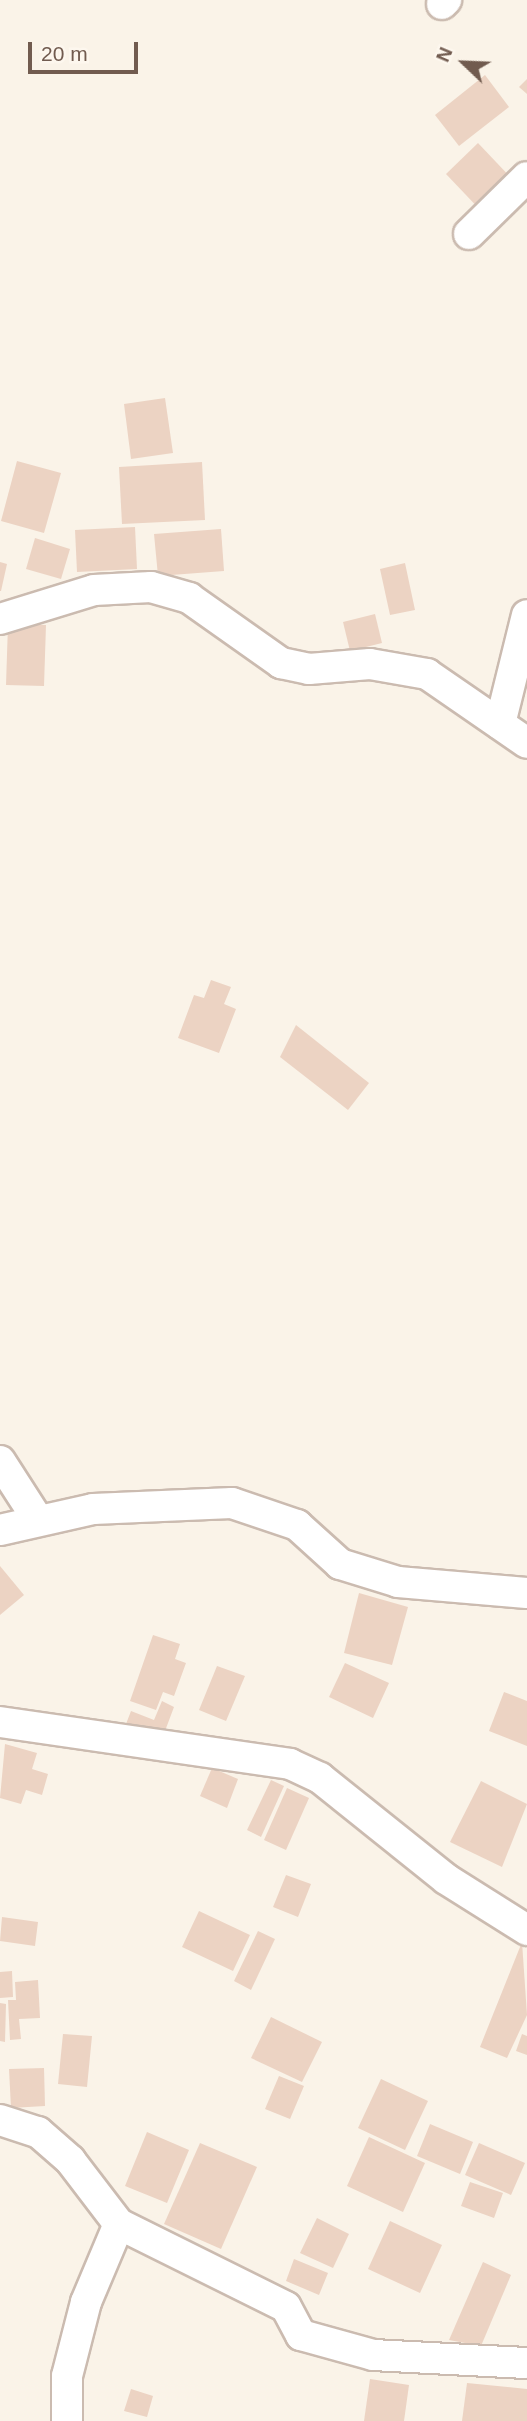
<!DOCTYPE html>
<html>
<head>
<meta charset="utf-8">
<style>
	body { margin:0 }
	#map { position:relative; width:527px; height:2421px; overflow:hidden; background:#faf3e8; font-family:Arial,sans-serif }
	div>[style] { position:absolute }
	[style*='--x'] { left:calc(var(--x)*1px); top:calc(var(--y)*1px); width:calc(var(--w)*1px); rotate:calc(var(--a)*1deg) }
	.building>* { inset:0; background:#ecd3c3 }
	.roads { filter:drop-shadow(2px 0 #cbbbb0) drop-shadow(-2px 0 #cbbbb0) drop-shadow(0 2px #cbbbb0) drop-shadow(0 -2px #cbbbb0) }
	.street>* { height:30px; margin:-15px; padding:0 15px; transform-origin:15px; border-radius:15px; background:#fff }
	span { translate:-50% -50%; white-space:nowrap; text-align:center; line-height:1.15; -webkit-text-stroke:5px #fdf7ee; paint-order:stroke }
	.north { position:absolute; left:429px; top:28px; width:70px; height:70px; -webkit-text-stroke:5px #fdf7ee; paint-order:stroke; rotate:293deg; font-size:19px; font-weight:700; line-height:28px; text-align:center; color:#715b4f }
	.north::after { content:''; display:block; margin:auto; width:24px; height:32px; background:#715b4f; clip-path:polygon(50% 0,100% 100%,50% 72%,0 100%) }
	.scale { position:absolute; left:28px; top:42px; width:110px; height:32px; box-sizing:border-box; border:4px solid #715b4f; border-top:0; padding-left:9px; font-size:21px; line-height:24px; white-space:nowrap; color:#715b4f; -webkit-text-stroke:5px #fdf7ee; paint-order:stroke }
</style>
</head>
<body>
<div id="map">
	<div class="building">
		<div style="clip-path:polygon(485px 75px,509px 107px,459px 146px,435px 115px)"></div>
		<div style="clip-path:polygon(527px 79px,527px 94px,519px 87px)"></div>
		<div style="clip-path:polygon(478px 143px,517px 184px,485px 215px,446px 174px)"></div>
		<div style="clip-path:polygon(165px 398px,173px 453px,131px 459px,124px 404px)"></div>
		<div style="clip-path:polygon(17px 461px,61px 473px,44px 533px,1px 521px)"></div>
		<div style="clip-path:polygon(202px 462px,205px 520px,122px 524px,119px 467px)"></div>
		<div style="clip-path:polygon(135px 527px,137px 569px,77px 572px,75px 530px)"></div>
		<div style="clip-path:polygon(221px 529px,224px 571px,158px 576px,154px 534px)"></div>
		<div style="clip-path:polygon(35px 538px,70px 549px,61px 579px,26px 569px)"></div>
		<div style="clip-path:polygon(0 562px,7px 564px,1px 591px,0 591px)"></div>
		<div style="clip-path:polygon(405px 563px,415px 610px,390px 615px,380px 569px)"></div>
		<div style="clip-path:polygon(375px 614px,382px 643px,350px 651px,343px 622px)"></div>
		<div style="clip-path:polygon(8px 624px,46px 625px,44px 686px,6px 685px)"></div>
		<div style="clip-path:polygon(211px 980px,231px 987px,224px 1004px,236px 1009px,219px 1053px,178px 1038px,194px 995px,204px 998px)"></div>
		<div style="clip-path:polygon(296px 1025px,369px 1083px,348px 1110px,280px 1057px)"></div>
		<div style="clip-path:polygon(0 1566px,24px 1595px,0 1615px)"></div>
		<div style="clip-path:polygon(359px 1593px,408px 1607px,392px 1665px,344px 1653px)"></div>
		<div style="clip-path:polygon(153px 1635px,180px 1644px,175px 1659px,186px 1663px,174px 1696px,163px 1692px,156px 1710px,130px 1701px)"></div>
		<div style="clip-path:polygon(345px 1663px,389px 1683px,373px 1718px,329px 1697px)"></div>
		<div style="clip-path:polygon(217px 1666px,245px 1676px,226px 1721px,199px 1710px)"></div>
		<div style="clip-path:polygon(504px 1692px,527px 1701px,527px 1746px,489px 1731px)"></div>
		<div style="clip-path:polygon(162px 1701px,174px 1707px,162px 1739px,126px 1724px,131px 1711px,154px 1720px)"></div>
		<div style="clip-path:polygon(5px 1744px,37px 1753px,32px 1769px,48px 1774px,42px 1795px,26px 1790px,21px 1804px,0 1798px)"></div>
		<div style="clip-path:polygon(212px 1768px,238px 1779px,227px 1808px,200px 1796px)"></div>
		<div style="clip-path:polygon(271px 1780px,284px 1786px,261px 1837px,247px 1830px)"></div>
		<div style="clip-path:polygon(481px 1781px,527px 1804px,502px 1867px,450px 1842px)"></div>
		<div style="clip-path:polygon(287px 1788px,309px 1798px,286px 1850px,264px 1840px)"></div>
		<div style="clip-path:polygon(286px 1875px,311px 1884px,298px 1917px,273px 1907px)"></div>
		<div style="clip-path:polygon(199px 1911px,250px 1935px,233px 1971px,182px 1947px)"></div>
		<div style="clip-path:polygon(2px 1917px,38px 1922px,35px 1946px,0 1941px)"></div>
		<div style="clip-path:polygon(258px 1931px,275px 1939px,251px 1990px,234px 1981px)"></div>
		<div style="clip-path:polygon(522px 1942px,527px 2015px,507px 2058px,480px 2047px)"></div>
		<div style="clip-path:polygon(12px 1971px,13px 1997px,0 1998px,0 1972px)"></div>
		<div style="clip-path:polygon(38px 1980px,40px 2018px,19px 2019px,21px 2039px,10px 2040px,8px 2000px,16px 2000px,15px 1982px)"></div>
		<div style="clip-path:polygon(0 2003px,6px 2004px,5px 2042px,0 2041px)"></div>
		<div style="clip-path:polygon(271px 2017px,322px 2042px,302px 2082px,251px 2058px)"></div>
		<div style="clip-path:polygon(63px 2034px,92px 2036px,87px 2087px,58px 2084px)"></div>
		<div style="clip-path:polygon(522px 2034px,527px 2036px,527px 2055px,516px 2051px)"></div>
		<div style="clip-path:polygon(44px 2068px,45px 2106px,11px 2108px,9px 2069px)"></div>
		<div style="clip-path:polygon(279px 2076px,304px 2086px,290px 2119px,265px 2109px)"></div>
		<div style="clip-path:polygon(381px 2079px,428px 2101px,405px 2150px,358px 2128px)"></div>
		<div style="clip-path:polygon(430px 2124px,473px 2142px,460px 2174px,417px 2156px)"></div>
		<div style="clip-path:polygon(147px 2132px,189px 2150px,167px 2203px,125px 2186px)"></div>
		<div style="clip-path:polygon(369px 2137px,425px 2163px,403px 2212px,347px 2186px)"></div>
		<div style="clip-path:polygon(200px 2143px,257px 2167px,221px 2249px,164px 2224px)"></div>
		<div style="clip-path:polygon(479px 2143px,525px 2163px,511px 2195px,465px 2175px)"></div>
		<div style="clip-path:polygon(470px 2182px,503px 2193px,494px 2218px,461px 2206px)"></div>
		<div style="clip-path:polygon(317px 2218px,349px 2234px,333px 2268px,300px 2253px)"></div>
		<div style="clip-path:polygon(390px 2221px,442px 2245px,420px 2293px,368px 2269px)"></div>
		<div style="clip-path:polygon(294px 2259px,328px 2273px,319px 2295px,286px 2281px)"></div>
		<div style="clip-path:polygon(483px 2262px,511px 2275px,481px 2346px,449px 2340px)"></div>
		<div style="clip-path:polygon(370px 2379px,409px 2385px,404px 2421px,364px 2421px)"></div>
		<div style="clip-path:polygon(467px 2383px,527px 2389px,527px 2421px,462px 2421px)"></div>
		<div style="clip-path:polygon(131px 2389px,153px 2396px,147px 2417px,124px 2411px)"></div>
	</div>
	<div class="roads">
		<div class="street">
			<div style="--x:442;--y:4;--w:6;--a:-45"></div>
			<div style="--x:469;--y:234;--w:81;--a:-44.5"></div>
			<div style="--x:0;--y:619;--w:98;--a:-17.1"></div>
			<div style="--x:94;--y:590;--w:57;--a:-3"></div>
			<div style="--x:151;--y:587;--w:40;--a:16"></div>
			<div style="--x:189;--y:598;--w:113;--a:35.2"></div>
			<div style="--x:281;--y:663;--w:29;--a:12"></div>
			<div style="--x:309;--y:669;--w:61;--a:-4.7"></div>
			<div style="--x:370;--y:664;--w:58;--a:10"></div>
			<div style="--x:427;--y:674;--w:121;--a:34.6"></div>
			<div style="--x:500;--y:724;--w:112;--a:-76.1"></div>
			<div style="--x:0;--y:1461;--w:70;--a:57.2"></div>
			<div style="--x:0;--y:1530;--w:95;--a:-12.7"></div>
			<div style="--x:93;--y:1509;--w:139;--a:-2.5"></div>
			<div style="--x:232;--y:1503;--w:69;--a:18.7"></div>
			<div style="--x:297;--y:1525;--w:58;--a:42.2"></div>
			<div style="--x:340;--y:1564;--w:61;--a:17.2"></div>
			<div style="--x:398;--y:1582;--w:129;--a:4.9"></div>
			<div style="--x:0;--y:1722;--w:293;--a:8.2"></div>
			<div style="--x:290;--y:1764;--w:33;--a:25"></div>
			<div style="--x:320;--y:1778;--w:161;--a:38.7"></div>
			<div style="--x:446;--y:1879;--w:96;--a:32.2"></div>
			<div style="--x:0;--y:2120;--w:40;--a:18"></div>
			<div style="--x:38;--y:2132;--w:43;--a:41.2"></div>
			<div style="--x:70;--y:2160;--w:81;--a:52.6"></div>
			<div style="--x:119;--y:2224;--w:186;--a:26.4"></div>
			<div style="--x:286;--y:2307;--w:32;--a:62"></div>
			<div style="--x:301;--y:2335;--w:75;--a:15.5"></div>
			<div style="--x:373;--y:2355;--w:154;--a:3"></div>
			<div style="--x:67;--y:2421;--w:45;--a:-90"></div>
			<div style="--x:67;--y:2376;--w:76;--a:-75.6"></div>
			<div style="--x:86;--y:2302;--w:85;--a:-67.1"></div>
		</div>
	</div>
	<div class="north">N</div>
	<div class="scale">20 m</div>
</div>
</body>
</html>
